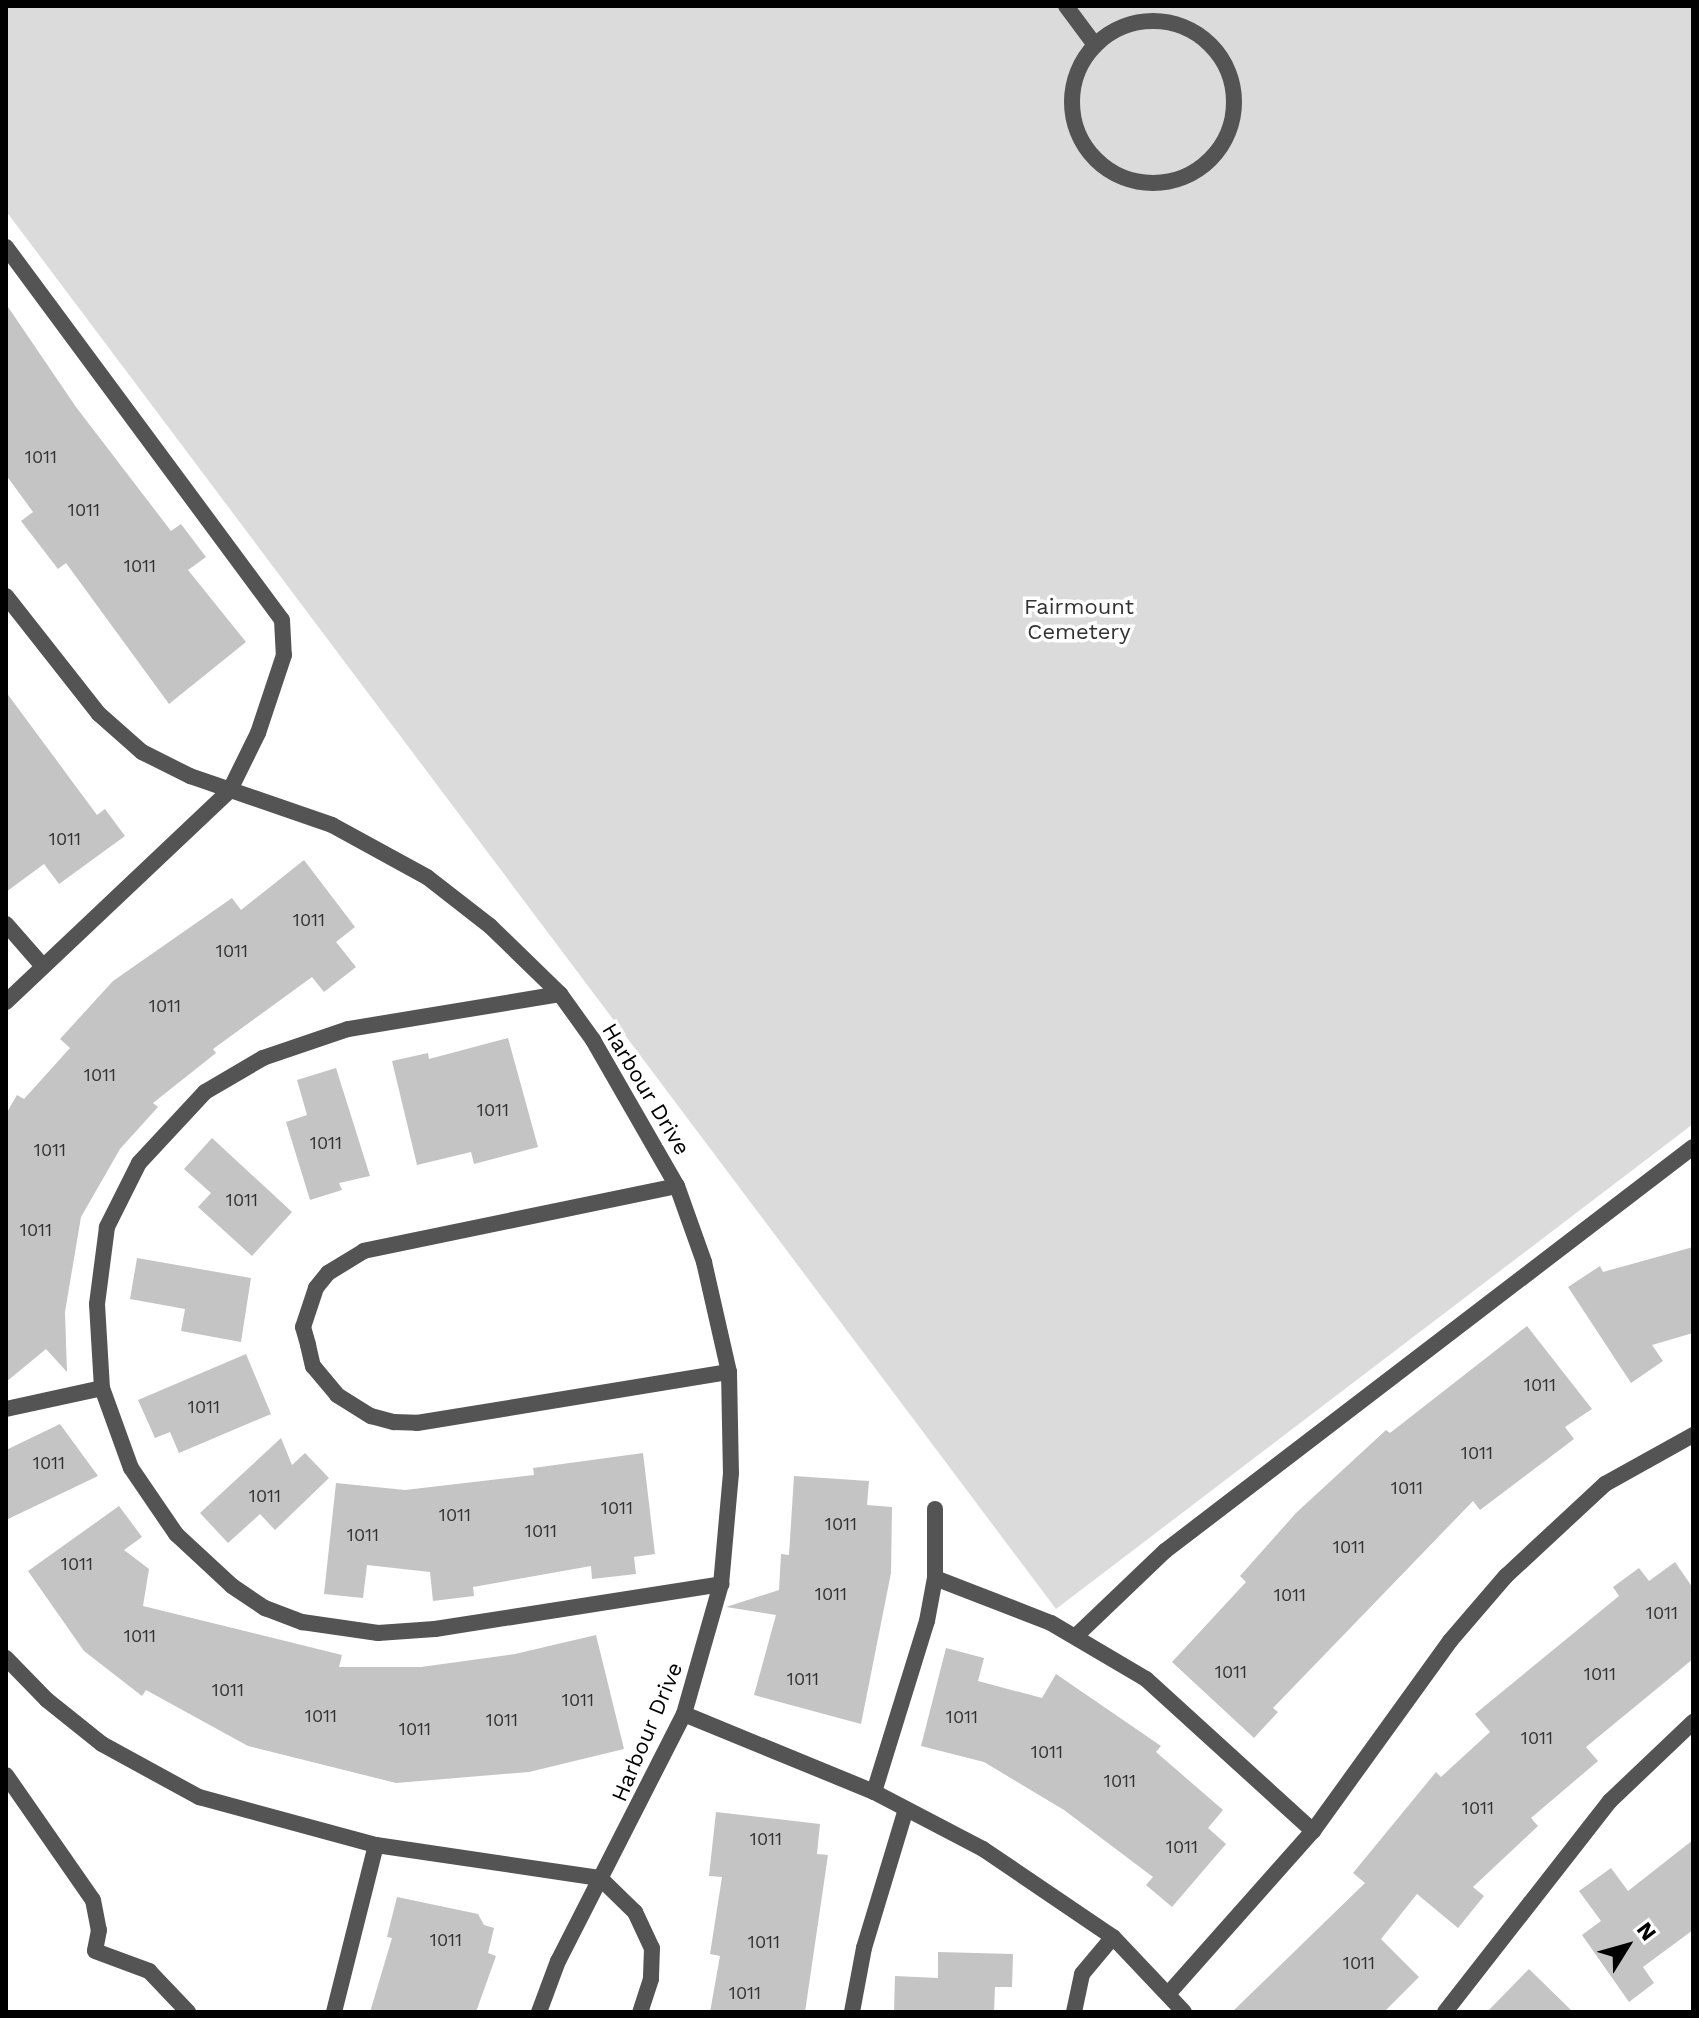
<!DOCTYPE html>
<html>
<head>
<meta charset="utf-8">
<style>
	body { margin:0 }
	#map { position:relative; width:1699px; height:2018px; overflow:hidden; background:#fff; font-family:"Work Sans",sans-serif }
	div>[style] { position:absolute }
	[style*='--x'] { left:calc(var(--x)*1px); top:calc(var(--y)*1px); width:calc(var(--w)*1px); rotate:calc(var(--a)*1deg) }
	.green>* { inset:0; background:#dbdbdb }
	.building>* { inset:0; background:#c4c4c4 }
	.lane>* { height:16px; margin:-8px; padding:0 8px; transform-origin:8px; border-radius:8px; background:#545454 }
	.lane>.ring { margin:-8px; padding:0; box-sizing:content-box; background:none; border:16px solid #545454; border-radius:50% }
	.street>* { height:16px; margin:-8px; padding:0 8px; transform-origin:8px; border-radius:8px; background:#545454 }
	span { translate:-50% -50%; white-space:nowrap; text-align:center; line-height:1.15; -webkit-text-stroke:7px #fff; paint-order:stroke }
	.number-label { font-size:18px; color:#313131 }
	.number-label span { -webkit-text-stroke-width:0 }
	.park-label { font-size:22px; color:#323232 }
	.street-label { font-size:22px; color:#000 }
	.frame { position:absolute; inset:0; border:8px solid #000; pointer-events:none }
	.north { position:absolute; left:1587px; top:1906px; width:80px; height:80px; -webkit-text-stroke:6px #fff; paint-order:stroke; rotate:53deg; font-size:22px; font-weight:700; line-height:32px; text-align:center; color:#000 }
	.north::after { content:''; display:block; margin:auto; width:28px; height:36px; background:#000; clip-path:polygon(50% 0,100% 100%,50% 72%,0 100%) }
</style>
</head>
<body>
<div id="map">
	<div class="green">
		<div style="clip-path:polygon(6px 6px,1693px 6px,1693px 1124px,1056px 1609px,6px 211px)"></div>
	</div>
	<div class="building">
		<div style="clip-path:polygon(6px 304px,76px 407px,171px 531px,181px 524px,206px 557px,188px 570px,246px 642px,169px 704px,66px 563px,58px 569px,21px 521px,33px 512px,6px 475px)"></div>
		<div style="clip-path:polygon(6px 692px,97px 815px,105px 809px,125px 836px,59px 884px,44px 864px,6px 892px)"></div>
		<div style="clip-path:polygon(304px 860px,355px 927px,336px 942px,356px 967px,324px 992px,312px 977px,213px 1049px,216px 1053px,153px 1103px,158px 1107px,120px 1149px,81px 1217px,65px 1312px,67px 1372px,46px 1349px,6px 1382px,6px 1114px,17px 1095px,24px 1099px,70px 1048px,60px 1039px,113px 981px,232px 898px,241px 910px)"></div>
		<div style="clip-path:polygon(508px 1038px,538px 1147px,474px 1164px,471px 1152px,417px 1165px,392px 1061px,428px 1053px,429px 1059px)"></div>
		<div style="clip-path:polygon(336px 1068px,370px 1176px,339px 1183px,342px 1190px,310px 1200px,286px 1122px,307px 1115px,297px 1080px)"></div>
		<div style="clip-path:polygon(212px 1138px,292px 1212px,252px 1256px,198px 1207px,211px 1193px,184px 1169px)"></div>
		<div style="clip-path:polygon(1693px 1247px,1693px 1333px,1652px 1345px,1663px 1361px,1631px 1383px,1568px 1287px,1600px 1266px,1603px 1272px)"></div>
		<div style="clip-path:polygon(137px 1258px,251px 1278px,241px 1342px,181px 1331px,185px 1309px,130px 1299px)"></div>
		<div style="clip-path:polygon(1527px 1326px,1592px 1409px,1565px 1427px,1574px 1439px,1480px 1510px,1473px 1501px,1273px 1708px,1278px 1712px,1254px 1738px,1172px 1662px,1246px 1582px,1240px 1576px,1296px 1513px,1386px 1430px,1390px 1433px)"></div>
		<div style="clip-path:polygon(246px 1354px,271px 1414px,179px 1453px,170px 1432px,155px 1438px,138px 1400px)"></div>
		<div style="clip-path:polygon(60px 1424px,98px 1476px,6px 1520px,6px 1450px)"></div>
		<div style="clip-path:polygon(281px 1438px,292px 1465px,305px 1453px,329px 1478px,275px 1530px,260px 1514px,228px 1543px,200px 1513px)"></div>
		<div style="clip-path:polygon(643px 1453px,655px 1554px,634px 1557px,636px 1574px,592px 1579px,591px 1566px,473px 1587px,474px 1596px,433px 1601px,430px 1572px,367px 1565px,363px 1598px,324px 1594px,336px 1483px,405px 1490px,534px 1475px,533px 1468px)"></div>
		<div style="clip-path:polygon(794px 1476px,869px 1481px,867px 1505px,892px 1507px,891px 1573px,861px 1724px,754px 1695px,776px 1615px,726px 1607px,779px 1590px,781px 1554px,789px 1555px)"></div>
		<div style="clip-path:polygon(119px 1506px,142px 1537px,124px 1550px,149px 1569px,143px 1606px,342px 1655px,339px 1667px,421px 1667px,515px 1654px,596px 1635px,624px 1749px,529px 1772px,396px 1783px,248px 1746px,146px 1690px,142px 1696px,84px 1651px,28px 1571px)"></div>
		<div style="clip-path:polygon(1675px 1562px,1693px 1588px,1693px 1659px,1586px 1747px,1598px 1761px,1531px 1818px,1538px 1826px,1473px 1887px,1484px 1896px,1458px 1928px,1417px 1894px,1381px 1939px,1419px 1977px,1384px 2012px,1232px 2012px,1365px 1883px,1353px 1873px,1436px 1772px,1441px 1777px,1490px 1732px,1475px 1714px,1619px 1596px,1613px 1587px,1639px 1568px,1649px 1581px)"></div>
		<div style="clip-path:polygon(946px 1648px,984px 1658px,978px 1681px,1042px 1698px,1056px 1674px,1161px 1746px,1156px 1752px,1223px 1810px,1208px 1828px,1226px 1844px,1172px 1907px,1146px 1885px,1153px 1877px,1064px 1810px,984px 1762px,921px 1746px)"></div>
		<div style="clip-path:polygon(716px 1812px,820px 1824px,817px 1854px,828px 1855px,805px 2012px,710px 2012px,720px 1956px,710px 1954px,722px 1877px,709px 1876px)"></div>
		<div style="clip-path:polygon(1693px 1840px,1693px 1930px,1643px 1967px,1654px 1983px,1629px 2002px,1582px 1935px,1601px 1921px,1579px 1891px,1611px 1868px,1628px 1891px)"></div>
		<div style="clip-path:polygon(397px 1897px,478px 1914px,484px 1925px,494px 1928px,488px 1953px,496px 1956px,476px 2012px,370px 2012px,392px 1938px,387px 1937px)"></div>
		<div style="clip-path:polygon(938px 1952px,1013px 1954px,1012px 1987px,995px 1987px,994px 2012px,894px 2012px,895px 1976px,938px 1978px)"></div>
		<div style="clip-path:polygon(1529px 1969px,1573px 2012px,1487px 2012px)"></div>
	</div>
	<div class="lane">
		<div style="--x:1066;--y:6;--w:49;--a:53.4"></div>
		<div class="ring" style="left:1072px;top:21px;width:146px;height:146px"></div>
		<div style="--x:6;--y:247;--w:464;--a:53.5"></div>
		<div style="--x:282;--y:620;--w:35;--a:87"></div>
		<div style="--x:284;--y:655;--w:82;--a:108.4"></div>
		<div style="--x:258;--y:733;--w:64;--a:116.2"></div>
		<div style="--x:6;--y:924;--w:53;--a:48.8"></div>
		<div style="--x:560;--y:994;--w:215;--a:170.6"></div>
		<div style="--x:348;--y:1029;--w:90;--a:161.2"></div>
		<div style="--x:263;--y:1058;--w:67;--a:149.6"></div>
		<div style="--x:205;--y:1092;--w:97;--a:132.9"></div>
		<div style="--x:139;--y:1163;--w:72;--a:116.6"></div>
		<div style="--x:107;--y:1227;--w:78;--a:97.4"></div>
		<div style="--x:97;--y:1304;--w:84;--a:86.6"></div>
		<div style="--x:102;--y:1388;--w:85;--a:70.1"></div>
		<div style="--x:131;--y:1468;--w:80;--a:55.7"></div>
		<div style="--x:176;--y:1534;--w:76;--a:42.9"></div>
		<div style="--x:232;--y:1586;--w:40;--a:34"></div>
		<div style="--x:265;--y:1608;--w:40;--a:21"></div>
		<div style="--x:302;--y:1622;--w:77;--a:8.2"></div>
		<div style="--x:378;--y:1633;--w:57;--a:-4"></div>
		<div style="--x:435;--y:1629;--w:290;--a:-8.9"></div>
		<div style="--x:6;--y:1409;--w:98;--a:-12.3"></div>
		<div style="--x:935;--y:1578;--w:124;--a:21.2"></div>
		<div style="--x:1051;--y:1623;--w:110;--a:30.5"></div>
		<div style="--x:1146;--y:1679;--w:226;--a:42.3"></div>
		<div style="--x:1077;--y:1635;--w:122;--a:-43.7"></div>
		<div style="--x:1165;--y:1551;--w:665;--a:-37.42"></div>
		<div style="--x:6;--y:1775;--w:152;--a:55.2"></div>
		<div style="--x:93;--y:1900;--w:31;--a:79"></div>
		<div style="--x:99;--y:1930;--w:21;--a:101"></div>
		<div style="--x:95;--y:1951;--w:58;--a:20.3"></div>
		<div style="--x:149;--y:1971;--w:57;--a:46.4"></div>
		<div style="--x:874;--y:1792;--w:179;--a:-72.8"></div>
		<div style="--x:927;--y:1621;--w:44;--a:-79.5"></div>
		<div style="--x:935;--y:1578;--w:69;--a:-90"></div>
		<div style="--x:600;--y:1878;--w:49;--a:44.2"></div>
		<div style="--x:635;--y:1912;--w:40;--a:65"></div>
		<div style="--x:652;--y:1948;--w:31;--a:92"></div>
		<div style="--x:651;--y:1979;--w:35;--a:108"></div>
		<div style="--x:334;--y:2012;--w:172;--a:-75.9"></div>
		<div style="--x:852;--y:2012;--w:65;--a:-79.4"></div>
		<div style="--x:864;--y:1948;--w:145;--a:-73.2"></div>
		<div style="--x:1074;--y:2012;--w:39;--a:-78"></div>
		<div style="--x:1082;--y:1974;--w:48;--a:-50"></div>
		<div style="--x:1445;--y:2012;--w:268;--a:-52"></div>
		<div style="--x:1610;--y:1801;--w:115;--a:-43.6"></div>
	</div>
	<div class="street">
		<div style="--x:6;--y:596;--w:150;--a:51.8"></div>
		<div style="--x:99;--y:714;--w:57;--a:41.5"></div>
		<div style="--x:142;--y:752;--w:54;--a:26.6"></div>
		<div style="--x:190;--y:776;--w:150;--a:19"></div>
		<div style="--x:332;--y:825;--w:108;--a:28.7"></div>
		<div style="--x:427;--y:877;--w:80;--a:37.9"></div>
		<div style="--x:490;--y:926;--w:98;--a:44.2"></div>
		<div style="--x:560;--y:994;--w:57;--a:54.3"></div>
		<div style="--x:593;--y:1040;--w:168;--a:60.1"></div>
		<div style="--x:677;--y:1186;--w:81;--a:70.4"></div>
		<div style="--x:704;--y:1262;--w:113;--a:77.2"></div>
		<div style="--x:729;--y:1372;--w:101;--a:88.9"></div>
		<div style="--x:731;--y:1473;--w:111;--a:95.1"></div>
		<div style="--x:721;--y:1584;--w:135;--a:105.9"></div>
		<div style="--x:684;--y:1714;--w:277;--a:117"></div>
		<div style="--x:558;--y:1961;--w:54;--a:110.4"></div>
		<div style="--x:6;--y:1002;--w:308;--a:-43.4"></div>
		<div style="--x:677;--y:1186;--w:320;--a:168.3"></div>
		<div style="--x:364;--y:1251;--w:42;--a:148.6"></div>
		<div style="--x:328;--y:1273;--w:19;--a:129"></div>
		<div style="--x:316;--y:1288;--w:41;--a:108.4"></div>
		<div style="--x:303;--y:1327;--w:19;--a:74"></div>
		<div style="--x:308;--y:1345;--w:22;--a:77"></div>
		<div style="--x:313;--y:1366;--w:38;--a:50"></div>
		<div style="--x:337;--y:1395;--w:40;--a:32"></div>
		<div style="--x:371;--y:1416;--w:24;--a:15"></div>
		<div style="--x:394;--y:1422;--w:23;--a:2"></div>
		<div style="--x:417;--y:1423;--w:316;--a:-9.3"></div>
		<div style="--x:6;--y:1658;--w:59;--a:45.7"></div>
		<div style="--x:47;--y:1700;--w:70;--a:38.7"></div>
		<div style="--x:102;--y:1744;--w:111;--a:28.7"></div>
		<div style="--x:199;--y:1797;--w:183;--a:15.2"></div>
		<div style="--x:376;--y:1845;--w:226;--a:8.4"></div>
		<div style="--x:684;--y:1714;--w:205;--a:22.3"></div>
		<div style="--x:874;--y:1792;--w:123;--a:27.6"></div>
		<div style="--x:983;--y:1849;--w:157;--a:34.1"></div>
		<div style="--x:1113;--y:1937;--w:103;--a:46.6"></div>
		<div style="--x:1169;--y:1993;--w:217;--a:-48.4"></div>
		<div style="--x:1313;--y:1831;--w:234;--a:-54.2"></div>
		<div style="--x:1450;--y:1641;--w:86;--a:-49.3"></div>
		<div style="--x:1506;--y:1576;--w:135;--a:-42.9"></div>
		<div style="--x:1605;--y:1484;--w:101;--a:-29.1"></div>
	</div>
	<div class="number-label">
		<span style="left:41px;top:457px">1011</span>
		<span style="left:84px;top:510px">1011</span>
		<span style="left:140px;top:566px">1011</span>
		<span style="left:65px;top:839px">1011</span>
		<span style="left:309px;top:920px">1011</span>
		<span style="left:232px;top:951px">1011</span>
		<span style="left:165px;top:1006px">1011</span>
		<span style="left:100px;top:1075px">1011</span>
		<span style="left:493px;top:1110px">1011</span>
		<span style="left:326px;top:1143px">1011</span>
		<span style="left:50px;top:1150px">1011</span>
		<span style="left:242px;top:1200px">1011</span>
		<span style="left:36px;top:1230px">1011</span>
		<span style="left:1540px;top:1385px">1011</span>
		<span style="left:204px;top:1407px">1011</span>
		<span style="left:1477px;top:1453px">1011</span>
		<span style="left:49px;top:1463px">1011</span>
		<span style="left:1407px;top:1488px">1011</span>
		<span style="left:265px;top:1496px">1011</span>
		<span style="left:617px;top:1508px">1011</span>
		<span style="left:455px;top:1515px">1011</span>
		<span style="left:841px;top:1524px">1011</span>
		<span style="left:541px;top:1531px">1011</span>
		<span style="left:363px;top:1535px">1011</span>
		<span style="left:1349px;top:1547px">1011</span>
		<span style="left:77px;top:1564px">1011</span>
		<span style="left:831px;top:1594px">1011</span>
		<span style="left:1290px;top:1595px">1011</span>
		<span style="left:1662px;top:1613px">1011</span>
		<span style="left:140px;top:1636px">1011</span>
		<span style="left:1231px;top:1672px">1011</span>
		<span style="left:1600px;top:1674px">1011</span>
		<span style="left:803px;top:1679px">1011</span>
		<span style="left:228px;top:1690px">1011</span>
		<span style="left:578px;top:1700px">1011</span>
		<span style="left:321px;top:1716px">1011</span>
		<span style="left:962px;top:1717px">1011</span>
		<span style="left:502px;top:1720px">1011</span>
		<span style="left:415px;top:1729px">1011</span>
		<span style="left:1537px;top:1738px">1011</span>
		<span style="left:1047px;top:1752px">1011</span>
		<span style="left:1120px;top:1781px">1011</span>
		<span style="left:1478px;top:1808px">1011</span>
		<span style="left:766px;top:1839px">1011</span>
		<span style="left:1182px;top:1847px">1011</span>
		<span style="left:446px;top:1940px">1011</span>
		<span style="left:764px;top:1942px">1011</span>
		<span style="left:1359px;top:1963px">1011</span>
		<span style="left:745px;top:1993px">1011</span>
	</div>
	<div class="park-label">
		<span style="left:1079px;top:619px">Fairmount<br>Cemetery</span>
	</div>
	<div class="street-label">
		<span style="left:646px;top:1089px;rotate:59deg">Harbour Drive</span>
		<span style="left:647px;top:1732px;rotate:-67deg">Harbour Drive</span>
	</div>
	<div class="frame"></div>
	<div class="north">N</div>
</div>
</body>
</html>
